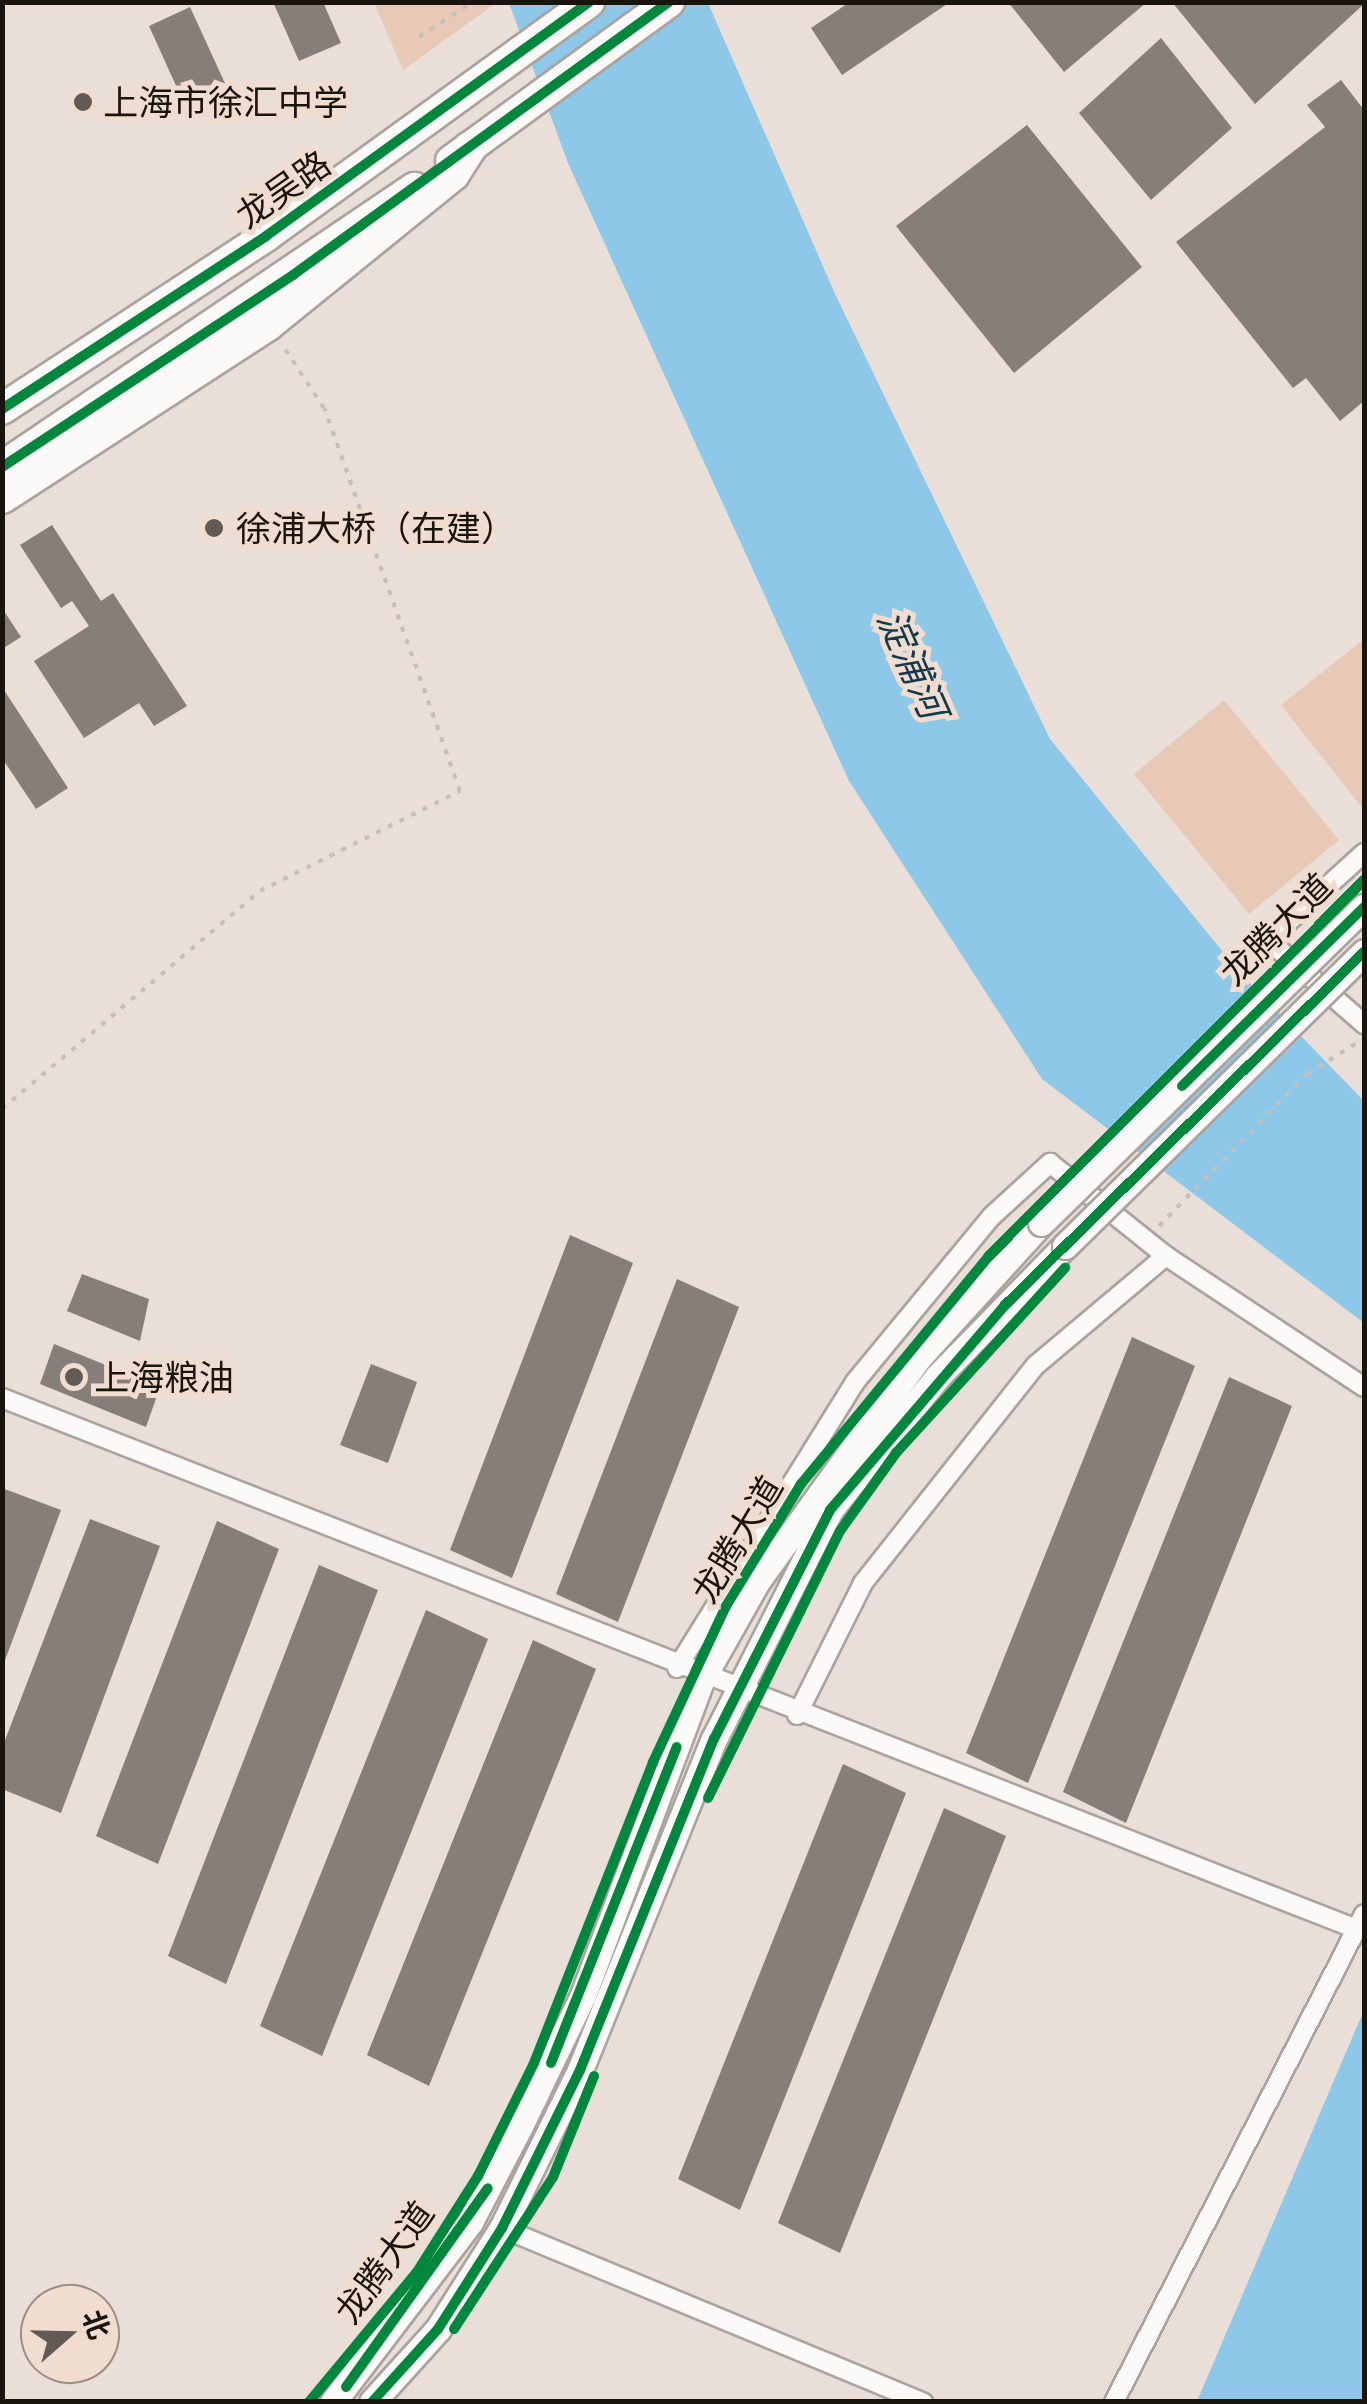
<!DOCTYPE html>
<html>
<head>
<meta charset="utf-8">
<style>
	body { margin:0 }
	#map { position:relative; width:1367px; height:2404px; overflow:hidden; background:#e9ded8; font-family:"Asap Condensed","Noto Sans SC",sans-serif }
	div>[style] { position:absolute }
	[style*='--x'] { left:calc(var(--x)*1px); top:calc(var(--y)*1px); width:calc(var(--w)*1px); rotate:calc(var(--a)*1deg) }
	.green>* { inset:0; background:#e8c9b5 }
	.water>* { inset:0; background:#8dc8e9 }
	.building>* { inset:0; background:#867e79 }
	.path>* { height:4px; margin-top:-2px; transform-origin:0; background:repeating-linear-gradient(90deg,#c2bfbc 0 5px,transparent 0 13px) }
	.roads { filter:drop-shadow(2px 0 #aba39e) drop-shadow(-2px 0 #aba39e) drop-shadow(0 2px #aba39e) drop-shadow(0 -2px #aba39e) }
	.minor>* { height:18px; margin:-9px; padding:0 9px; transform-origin:9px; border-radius:9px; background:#fcfaf9 }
	.secondary>* { height:25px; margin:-12.5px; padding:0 12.5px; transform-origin:12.5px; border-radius:12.5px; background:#fcfaf9 }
	.primary>* { height:30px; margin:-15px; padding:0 15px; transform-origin:15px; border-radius:15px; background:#fcfaf9 }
	.motorway>* { height:32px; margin:-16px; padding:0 16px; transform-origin:16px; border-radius:16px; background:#fcfaf9 }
	.bridges { filter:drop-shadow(2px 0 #aba39e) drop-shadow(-2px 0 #aba39e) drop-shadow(0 2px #aba39e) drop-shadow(0 -2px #aba39e) }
	.secondary-bridge>* { height:25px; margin:-12.5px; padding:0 12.5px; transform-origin:12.5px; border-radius:12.5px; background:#fcfaf9 }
	.cycleway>* { height:10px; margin:-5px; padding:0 5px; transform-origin:5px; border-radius:5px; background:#00873e }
	.dots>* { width:28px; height:28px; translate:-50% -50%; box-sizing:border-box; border:5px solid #f1ddd0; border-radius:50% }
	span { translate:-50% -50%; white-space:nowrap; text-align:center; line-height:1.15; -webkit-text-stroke:10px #f1ddd0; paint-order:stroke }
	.poi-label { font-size:35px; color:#1a140f }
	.left { translate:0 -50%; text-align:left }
	.street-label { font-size:35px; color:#1a140f }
	.water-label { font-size:38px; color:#12394e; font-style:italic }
	.frame { position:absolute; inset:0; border:5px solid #1a140f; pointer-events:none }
	.north { position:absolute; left:20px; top:2284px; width:100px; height:100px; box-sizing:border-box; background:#f1ddd0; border:2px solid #9b8d83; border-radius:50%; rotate:70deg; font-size:28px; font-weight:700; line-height:40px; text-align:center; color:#1a140f }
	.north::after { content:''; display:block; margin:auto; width:35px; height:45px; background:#625b55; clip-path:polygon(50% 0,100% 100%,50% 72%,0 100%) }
</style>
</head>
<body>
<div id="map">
	<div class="green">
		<div style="clip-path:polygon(374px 3px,496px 3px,403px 70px)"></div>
		<div style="clip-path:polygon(1364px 639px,1364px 810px,1281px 705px)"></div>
		<div style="clip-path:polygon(1224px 700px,1339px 840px,1249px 914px,1134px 774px)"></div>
	</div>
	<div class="water">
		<div style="clip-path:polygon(509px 3px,708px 3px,836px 296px,1050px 739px,1240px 973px,1364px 1101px,1364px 1323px,1042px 1079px,849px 781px,568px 163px)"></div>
		<div style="clip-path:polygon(1364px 2010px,1364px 2401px,1196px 2401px,1198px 2399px)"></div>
	</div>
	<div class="building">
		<div style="clip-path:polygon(273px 2px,323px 2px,341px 43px,299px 61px)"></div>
		<div style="clip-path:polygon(850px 2px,950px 2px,842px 75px,811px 28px)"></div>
		<div style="clip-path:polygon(1008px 2px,1147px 2px,1064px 72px)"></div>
		<div style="clip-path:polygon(1172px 2px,1364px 2px,1364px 4px,1255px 104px)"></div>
		<div style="clip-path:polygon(190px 7px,229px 92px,187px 110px,149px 26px)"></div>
		<div style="clip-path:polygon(1161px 38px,1232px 128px,1151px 200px,1079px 113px)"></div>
		<div style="clip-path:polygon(1341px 80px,1364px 110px,1364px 401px,1340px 421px,1306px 378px,1293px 388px,1176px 242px,1325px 127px,1307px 105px)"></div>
		<div style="clip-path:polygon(1027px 125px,1142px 267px,1014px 373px,896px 226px)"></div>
		<div style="clip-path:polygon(52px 525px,101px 601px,113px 593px,187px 706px,154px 726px,139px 703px,84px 738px,34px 661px,89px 626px,72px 601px,61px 608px,20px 545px)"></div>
		<div style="clip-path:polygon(2px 608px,21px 637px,2px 649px)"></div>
		<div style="clip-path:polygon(2px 687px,68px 788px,36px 809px,2px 758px)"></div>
		<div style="clip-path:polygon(570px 1235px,633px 1263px,512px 1578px,450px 1550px)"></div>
		<div style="clip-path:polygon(82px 1274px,149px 1299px,140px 1341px,67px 1311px)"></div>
		<div style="clip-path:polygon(677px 1279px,739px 1307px,618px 1622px,556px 1594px)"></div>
		<div style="clip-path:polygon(1132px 1337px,1195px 1366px,1028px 1783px,966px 1753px)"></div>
		<div style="clip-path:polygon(54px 1344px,160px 1387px,146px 1427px,40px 1384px)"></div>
		<div style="clip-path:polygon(371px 1364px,417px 1382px,388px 1463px,340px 1445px)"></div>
		<div style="clip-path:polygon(1229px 1377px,1292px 1406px,1126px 1823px,1063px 1792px)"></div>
		<div style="clip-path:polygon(2px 1488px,61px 1510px,4px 1663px,2px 1663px)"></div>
		<div style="clip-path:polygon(90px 1519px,160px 1546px,61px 1813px,2px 1789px,2px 1748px)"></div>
		<div style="clip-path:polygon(217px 1521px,279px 1549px,158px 1864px,96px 1836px)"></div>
		<div style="clip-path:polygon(319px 1565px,378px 1590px,226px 1984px,168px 1956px)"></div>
		<div style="clip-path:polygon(426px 1610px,488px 1639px,322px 2056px,260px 2026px)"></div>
		<div style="clip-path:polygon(533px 1640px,596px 1669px,429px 2086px,367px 2055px)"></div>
		<div style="clip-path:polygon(843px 1764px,906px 1793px,740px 2210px,678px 2179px)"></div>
		<div style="clip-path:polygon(944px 1808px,1006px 1836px,840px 2253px,778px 2223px)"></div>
	</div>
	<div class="path">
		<div style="--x:419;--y:37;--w:64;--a:-33.4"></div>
		<div style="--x:2;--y:1109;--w:338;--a:-40.2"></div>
		<div style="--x:260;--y:891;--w:224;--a:-26.6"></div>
		<div style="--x:460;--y:791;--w:406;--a:-109.5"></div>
		<div style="--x:324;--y:408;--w:78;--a:-123.5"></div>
		<div style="--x:1159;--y:1226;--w:212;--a:-45.8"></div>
		<div style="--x:1307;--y:1074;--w:62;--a:-31.9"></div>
	</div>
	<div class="roads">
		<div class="minor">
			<div style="--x:1364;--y:853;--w:130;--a:137.8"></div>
			<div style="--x:1268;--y:940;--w:128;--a:41.2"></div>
			<div style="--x:2;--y:1398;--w:1458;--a:21.41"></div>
			<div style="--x:677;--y:1668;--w:337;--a:-58.1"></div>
			<div style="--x:855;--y:1382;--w:215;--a:-50.5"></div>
			<div style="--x:992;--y:1216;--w:79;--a:-42.4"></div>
			<div style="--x:1050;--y:1163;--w:149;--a:38.7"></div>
			<div style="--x:797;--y:1715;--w:148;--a:-63.4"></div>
			<div style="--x:863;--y:1583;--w:278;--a:-51.6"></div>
			<div style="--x:1036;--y:1365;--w:170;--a:-40"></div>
			<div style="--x:1166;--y:1256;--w:237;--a:33.5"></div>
			<div style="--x:502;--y:2228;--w:456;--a:22.5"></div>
			<div style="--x:1114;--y:2402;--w:548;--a:-62.87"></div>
		</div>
		<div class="secondary">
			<div style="--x:333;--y:2402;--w:226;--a:-52.7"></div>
			<div style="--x:470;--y:2222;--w:108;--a:-62.5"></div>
			<div style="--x:520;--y:2126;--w:145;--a:-64.3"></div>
			<div style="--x:583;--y:1995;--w:338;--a:-69.4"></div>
			<div style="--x:702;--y:1679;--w:110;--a:-60.6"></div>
			<div style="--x:756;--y:1583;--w:280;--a:-54.2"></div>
			<div style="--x:920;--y:1356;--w:180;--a:-47.7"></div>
			<div style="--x:372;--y:2402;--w:98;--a:-47.9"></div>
			<div style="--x:438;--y:2329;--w:120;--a:-57.6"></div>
			<div style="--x:502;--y:2228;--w:176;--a:-63.7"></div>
			<div style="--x:580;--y:2070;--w:357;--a:-68"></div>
			<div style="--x:714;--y:1739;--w:257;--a:-63.1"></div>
			<div style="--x:830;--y:1510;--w:172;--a:-51.1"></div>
			<div style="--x:938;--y:1376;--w:182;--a:-45.7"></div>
		</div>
		<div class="primary">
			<div style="--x:451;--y:161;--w:270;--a:-36.1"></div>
			<div style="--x:2;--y:409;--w:316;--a:-33.2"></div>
			<div style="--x:266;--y:236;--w:399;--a:-35.9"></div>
			<div style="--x:2;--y:467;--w:498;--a:-34.1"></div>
		</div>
		<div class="motorway">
			<div style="--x:2;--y:497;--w:317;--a:-33"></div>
			<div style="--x:268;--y:324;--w:238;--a:-39"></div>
			<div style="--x:453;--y:174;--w:31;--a:-57"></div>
		</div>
	</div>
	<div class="bridges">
		<div class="secondary-bridge">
			<div style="--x:1041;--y:1223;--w:452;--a:-44.4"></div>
			<div style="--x:1065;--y:1246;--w:419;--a:-44.5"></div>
		</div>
	</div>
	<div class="cycleway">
		<div style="--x:2;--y:409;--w:316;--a:-33.2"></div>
		<div style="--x:266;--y:236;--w:399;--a:-35.9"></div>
		<div style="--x:2;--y:467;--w:349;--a:-33.4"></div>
		<div style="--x:293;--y:275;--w:465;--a:-36"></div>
		<div style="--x:1182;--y:1086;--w:255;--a:-44.5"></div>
		<div style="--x:708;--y:1798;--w:298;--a:-63.7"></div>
		<div style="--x:840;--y:1531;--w:96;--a:-54.3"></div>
		<div style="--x:896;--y:1453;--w:251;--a:-47.6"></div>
		<div style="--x:551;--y:2063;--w:340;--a:-68.3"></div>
		<div style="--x:454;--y:2329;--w:181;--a:-56.9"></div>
		<div style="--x:553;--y:2177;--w:109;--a:-67.9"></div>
		<div style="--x:346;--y:2387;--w:244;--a:-54.5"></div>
		<div style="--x:309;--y:2402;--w:169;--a:-50.3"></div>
		<div style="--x:417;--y:2272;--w:114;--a:-57.6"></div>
		<div style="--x:478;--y:2176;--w:126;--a:-63.6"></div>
		<div style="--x:534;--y:2063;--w:324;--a:-68.4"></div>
		<div style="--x:653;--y:1762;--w:172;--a:-64.9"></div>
		<div style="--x:726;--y:1606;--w:143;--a:-58.4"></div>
		<div style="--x:801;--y:1484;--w:296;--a:-50.5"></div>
		<div style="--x:989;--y:1256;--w:531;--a:-45.08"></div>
		<div style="--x:372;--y:2402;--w:98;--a:-47.9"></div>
		<div style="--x:438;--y:2329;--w:120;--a:-57.6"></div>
		<div style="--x:502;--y:2228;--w:176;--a:-63.7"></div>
		<div style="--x:580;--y:2070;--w:357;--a:-68"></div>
		<div style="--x:714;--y:1739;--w:257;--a:-63.1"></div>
		<div style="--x:830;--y:1510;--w:270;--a:-49.5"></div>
		<div style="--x:1005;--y:1305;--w:503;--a:-44.52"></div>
	</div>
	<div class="dots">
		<div style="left:83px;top:102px;background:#625b55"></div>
		<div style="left:214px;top:528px;background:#625b55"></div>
		<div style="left:74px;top:1377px;background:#625b55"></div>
	</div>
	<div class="poi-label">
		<span class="left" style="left:103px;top:102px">上海市徐汇中学</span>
		<span class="left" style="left:236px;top:528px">徐浦大桥（在建）</span>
		<span class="left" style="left:94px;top:1377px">上海粮油</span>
	</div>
	<div class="street-label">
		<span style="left:283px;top:189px;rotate:-35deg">龙吴路</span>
		<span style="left:1276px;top:929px;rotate:-45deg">龙腾大道</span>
		<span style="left:737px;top:1539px;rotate:-59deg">龙腾大道</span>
		<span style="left:384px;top:2262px;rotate:-54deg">龙腾大道</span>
	</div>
	<div class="water-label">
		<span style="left:912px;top:664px;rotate:66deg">淀浦河</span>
	</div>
	<div class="frame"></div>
	<div class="north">北</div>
</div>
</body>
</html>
